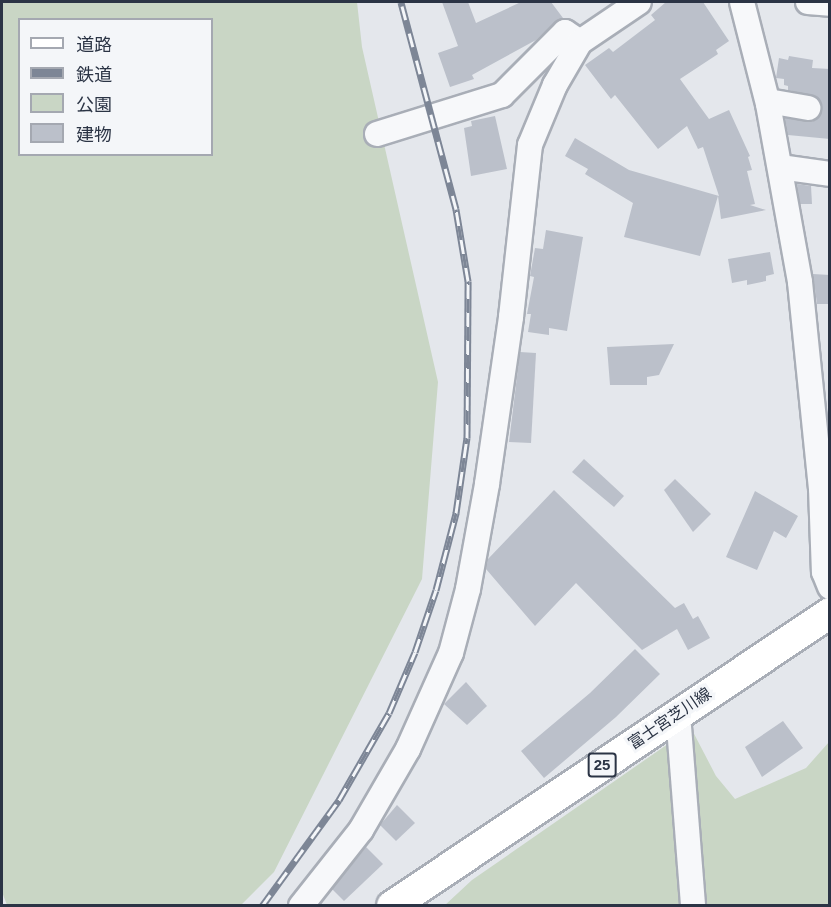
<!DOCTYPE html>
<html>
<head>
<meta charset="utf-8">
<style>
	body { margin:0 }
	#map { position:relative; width:831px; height:907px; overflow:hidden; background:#e4e7ec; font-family:Arial,"Noto Sans JP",sans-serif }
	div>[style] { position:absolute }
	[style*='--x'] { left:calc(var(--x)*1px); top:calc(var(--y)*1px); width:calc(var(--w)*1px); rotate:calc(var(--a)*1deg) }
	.green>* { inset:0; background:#c9d6c5 }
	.building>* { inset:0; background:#bbc0ca }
	.roads { filter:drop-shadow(2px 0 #a9aeb7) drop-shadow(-2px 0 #a9aeb7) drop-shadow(0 2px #a9aeb7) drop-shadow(0 -2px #a9aeb7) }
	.minor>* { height:24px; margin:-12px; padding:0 12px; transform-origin:12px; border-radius:12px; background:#f7f8fa }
	.major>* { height:30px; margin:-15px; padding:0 15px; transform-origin:15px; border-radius:15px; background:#fff }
	.rail>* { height:7px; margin-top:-3.5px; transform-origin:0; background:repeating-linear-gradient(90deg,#f4f6f9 0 14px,#7d8696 0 28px); box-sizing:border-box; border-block:2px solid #7d8696 }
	span { translate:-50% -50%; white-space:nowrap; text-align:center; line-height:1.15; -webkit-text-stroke:6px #f4f6f9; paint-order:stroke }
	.shield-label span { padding:2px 4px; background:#f4f6f9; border:2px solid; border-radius:4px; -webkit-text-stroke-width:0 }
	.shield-label { font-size:15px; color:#2b3445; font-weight:700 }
	.street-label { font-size:16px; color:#2b3445 }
	.frame { position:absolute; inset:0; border:3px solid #2b3445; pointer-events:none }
	.legend { position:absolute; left:18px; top:18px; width:195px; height:138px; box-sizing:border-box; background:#f4f6f9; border:2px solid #a4a8b1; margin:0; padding:8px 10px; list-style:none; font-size:18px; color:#2b3445 }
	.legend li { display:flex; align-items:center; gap:12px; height:30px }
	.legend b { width:30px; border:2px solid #a4a8b1 }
</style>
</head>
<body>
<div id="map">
	<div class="green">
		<div style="clip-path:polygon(evenodd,2px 2px,357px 2px,362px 47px,438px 382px,422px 579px,274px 872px,241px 905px,7px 905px,2px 892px,2px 2px,20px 20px,212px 20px,212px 154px,20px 154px,20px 20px)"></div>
		<div style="clip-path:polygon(691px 728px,716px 776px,735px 799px,806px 768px,829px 742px,829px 905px,444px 906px,472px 880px)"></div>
	</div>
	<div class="building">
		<div style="clip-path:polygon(442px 2px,468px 2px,476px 23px,521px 2px,551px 2px,563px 18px,555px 22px,536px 40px,472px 75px,474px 79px,450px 87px,438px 53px,458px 46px)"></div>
		<div style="clip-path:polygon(666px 2px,703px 2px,729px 41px,716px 50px,718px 54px,680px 79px,709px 119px,729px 110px,750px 156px,748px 157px,752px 170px,747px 171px,755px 204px,750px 205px,766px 210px,721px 219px,718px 196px,700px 256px,624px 237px,633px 203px,585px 174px,588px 169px,565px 156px,575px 138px,629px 170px,719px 196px,703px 147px,698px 149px,687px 126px,658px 149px,615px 95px,611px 99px,585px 65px,609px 48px,613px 52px,655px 20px,651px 15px)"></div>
		<div style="clip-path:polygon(789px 56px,813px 60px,812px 68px,830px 69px,830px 139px,788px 135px,785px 118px,812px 122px,819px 117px,822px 110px,817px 97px,788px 90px,788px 86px,784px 85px,784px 79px,776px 78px,779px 58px,788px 60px)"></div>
		<div style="clip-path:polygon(495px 116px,507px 169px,471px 176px,464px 128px,472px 126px,471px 121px)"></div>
		<div style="clip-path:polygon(797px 184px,811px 186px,812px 204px,800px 204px)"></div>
		<div style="clip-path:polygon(546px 230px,583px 237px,567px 331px,549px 328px,549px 335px,528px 332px,531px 314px,527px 314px,534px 277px,530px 276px,535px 248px,543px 249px)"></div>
		<div style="clip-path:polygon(770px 252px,774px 274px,766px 276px,766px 281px,747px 285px,747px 280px,732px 283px,728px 259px)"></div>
		<div style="clip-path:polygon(813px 274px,830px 275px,830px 304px,817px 304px)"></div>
		<div style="clip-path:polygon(674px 344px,659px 375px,647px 377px,647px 385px,610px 385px,607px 347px)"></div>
		<div style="clip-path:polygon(520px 352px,536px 353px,531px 443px,509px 442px)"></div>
		<div style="clip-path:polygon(584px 459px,624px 496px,614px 507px,572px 472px)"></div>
		<div style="clip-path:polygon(675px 479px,711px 514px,693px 532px,664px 490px)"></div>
		<div style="clip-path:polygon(554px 490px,675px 608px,684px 603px,693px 619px,698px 616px,710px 638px,688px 650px,677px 629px,642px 650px,576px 583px,535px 626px,486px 569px,488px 559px)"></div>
		<div style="clip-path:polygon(755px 491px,798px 516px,786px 538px,774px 531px,757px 570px,726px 557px)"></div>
		<div style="clip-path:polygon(635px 649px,660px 674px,616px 717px,544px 778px,521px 751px,590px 693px)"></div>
		<div style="clip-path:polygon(466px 682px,487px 706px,467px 725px,444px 704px)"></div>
		<div style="clip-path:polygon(783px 721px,803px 748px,762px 777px,745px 747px)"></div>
		<div style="clip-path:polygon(397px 805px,415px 823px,396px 841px,380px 825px)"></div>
		<div style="clip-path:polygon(366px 847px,383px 864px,344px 901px,332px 889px)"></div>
	</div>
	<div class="roads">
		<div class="minor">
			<div style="--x:742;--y:2;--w:105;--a:75.7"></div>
			<div style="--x:768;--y:104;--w:181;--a:79.8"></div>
			<div style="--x:800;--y:282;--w:207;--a:84.2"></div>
			<div style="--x:821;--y:488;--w:84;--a:88"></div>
			<div style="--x:824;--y:572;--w:16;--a:68"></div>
			<div style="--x:808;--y:2;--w:22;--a:5"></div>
			<div style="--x:768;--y:101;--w:41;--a:9.9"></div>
			<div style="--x:377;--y:134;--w:131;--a:-17.3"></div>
			<div style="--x:502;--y:95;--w:89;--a:-45"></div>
			<div style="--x:565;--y:32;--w:18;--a:34"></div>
			<div style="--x:780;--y:167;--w:50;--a:8"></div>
			<div style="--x:678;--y:714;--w:193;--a:85.5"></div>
			<div style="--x:301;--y:906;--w:97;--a:-51.7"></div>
			<div style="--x:361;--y:830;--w:94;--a:-59.9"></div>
			<div style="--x:408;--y:749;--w:105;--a:-65.9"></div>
			<div style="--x:451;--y:653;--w:66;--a:-75.1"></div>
			<div style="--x:468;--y:589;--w:107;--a:-79.7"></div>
			<div style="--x:487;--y:484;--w:169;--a:-81.8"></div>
			<div style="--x:511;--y:317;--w:173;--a:-83.7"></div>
			<div style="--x:530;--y:145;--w:65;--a:-67.4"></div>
			<div style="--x:555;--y:85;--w:50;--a:-59.8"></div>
			<div style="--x:580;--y:42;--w:71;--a:-34.1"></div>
		</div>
		<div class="major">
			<div style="--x:392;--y:906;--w:527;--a:-33.78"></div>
		</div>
	</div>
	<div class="rail">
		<div style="--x:262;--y:906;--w:131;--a:-54"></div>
		<div style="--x:339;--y:800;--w:100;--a:-60.1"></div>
		<div style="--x:389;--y:713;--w:66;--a:-66.9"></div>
		<div style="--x:415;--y:652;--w:65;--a:-71.3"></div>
		<div style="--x:436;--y:590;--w:80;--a:-75.4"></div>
		<div style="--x:456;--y:513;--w:76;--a:-81.7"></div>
		<div style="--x:467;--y:438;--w:157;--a:-89.6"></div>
		<div style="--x:468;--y:281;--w:73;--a:-99.5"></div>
		<div style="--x:456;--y:209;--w:214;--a:-104.9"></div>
	</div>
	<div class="shield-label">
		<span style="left:602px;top:765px">25</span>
	</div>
	<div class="street-label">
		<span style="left:670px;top:719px;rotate:-34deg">富士宮芝川線</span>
	</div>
	<div class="frame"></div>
	<ul class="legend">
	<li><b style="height:8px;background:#fff"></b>道路</li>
	<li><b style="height:8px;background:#7d8696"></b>鉄道</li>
	<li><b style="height:16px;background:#c9d6c5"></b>公園</li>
	<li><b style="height:16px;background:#bbc0ca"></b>建物</li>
	</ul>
</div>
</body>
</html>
